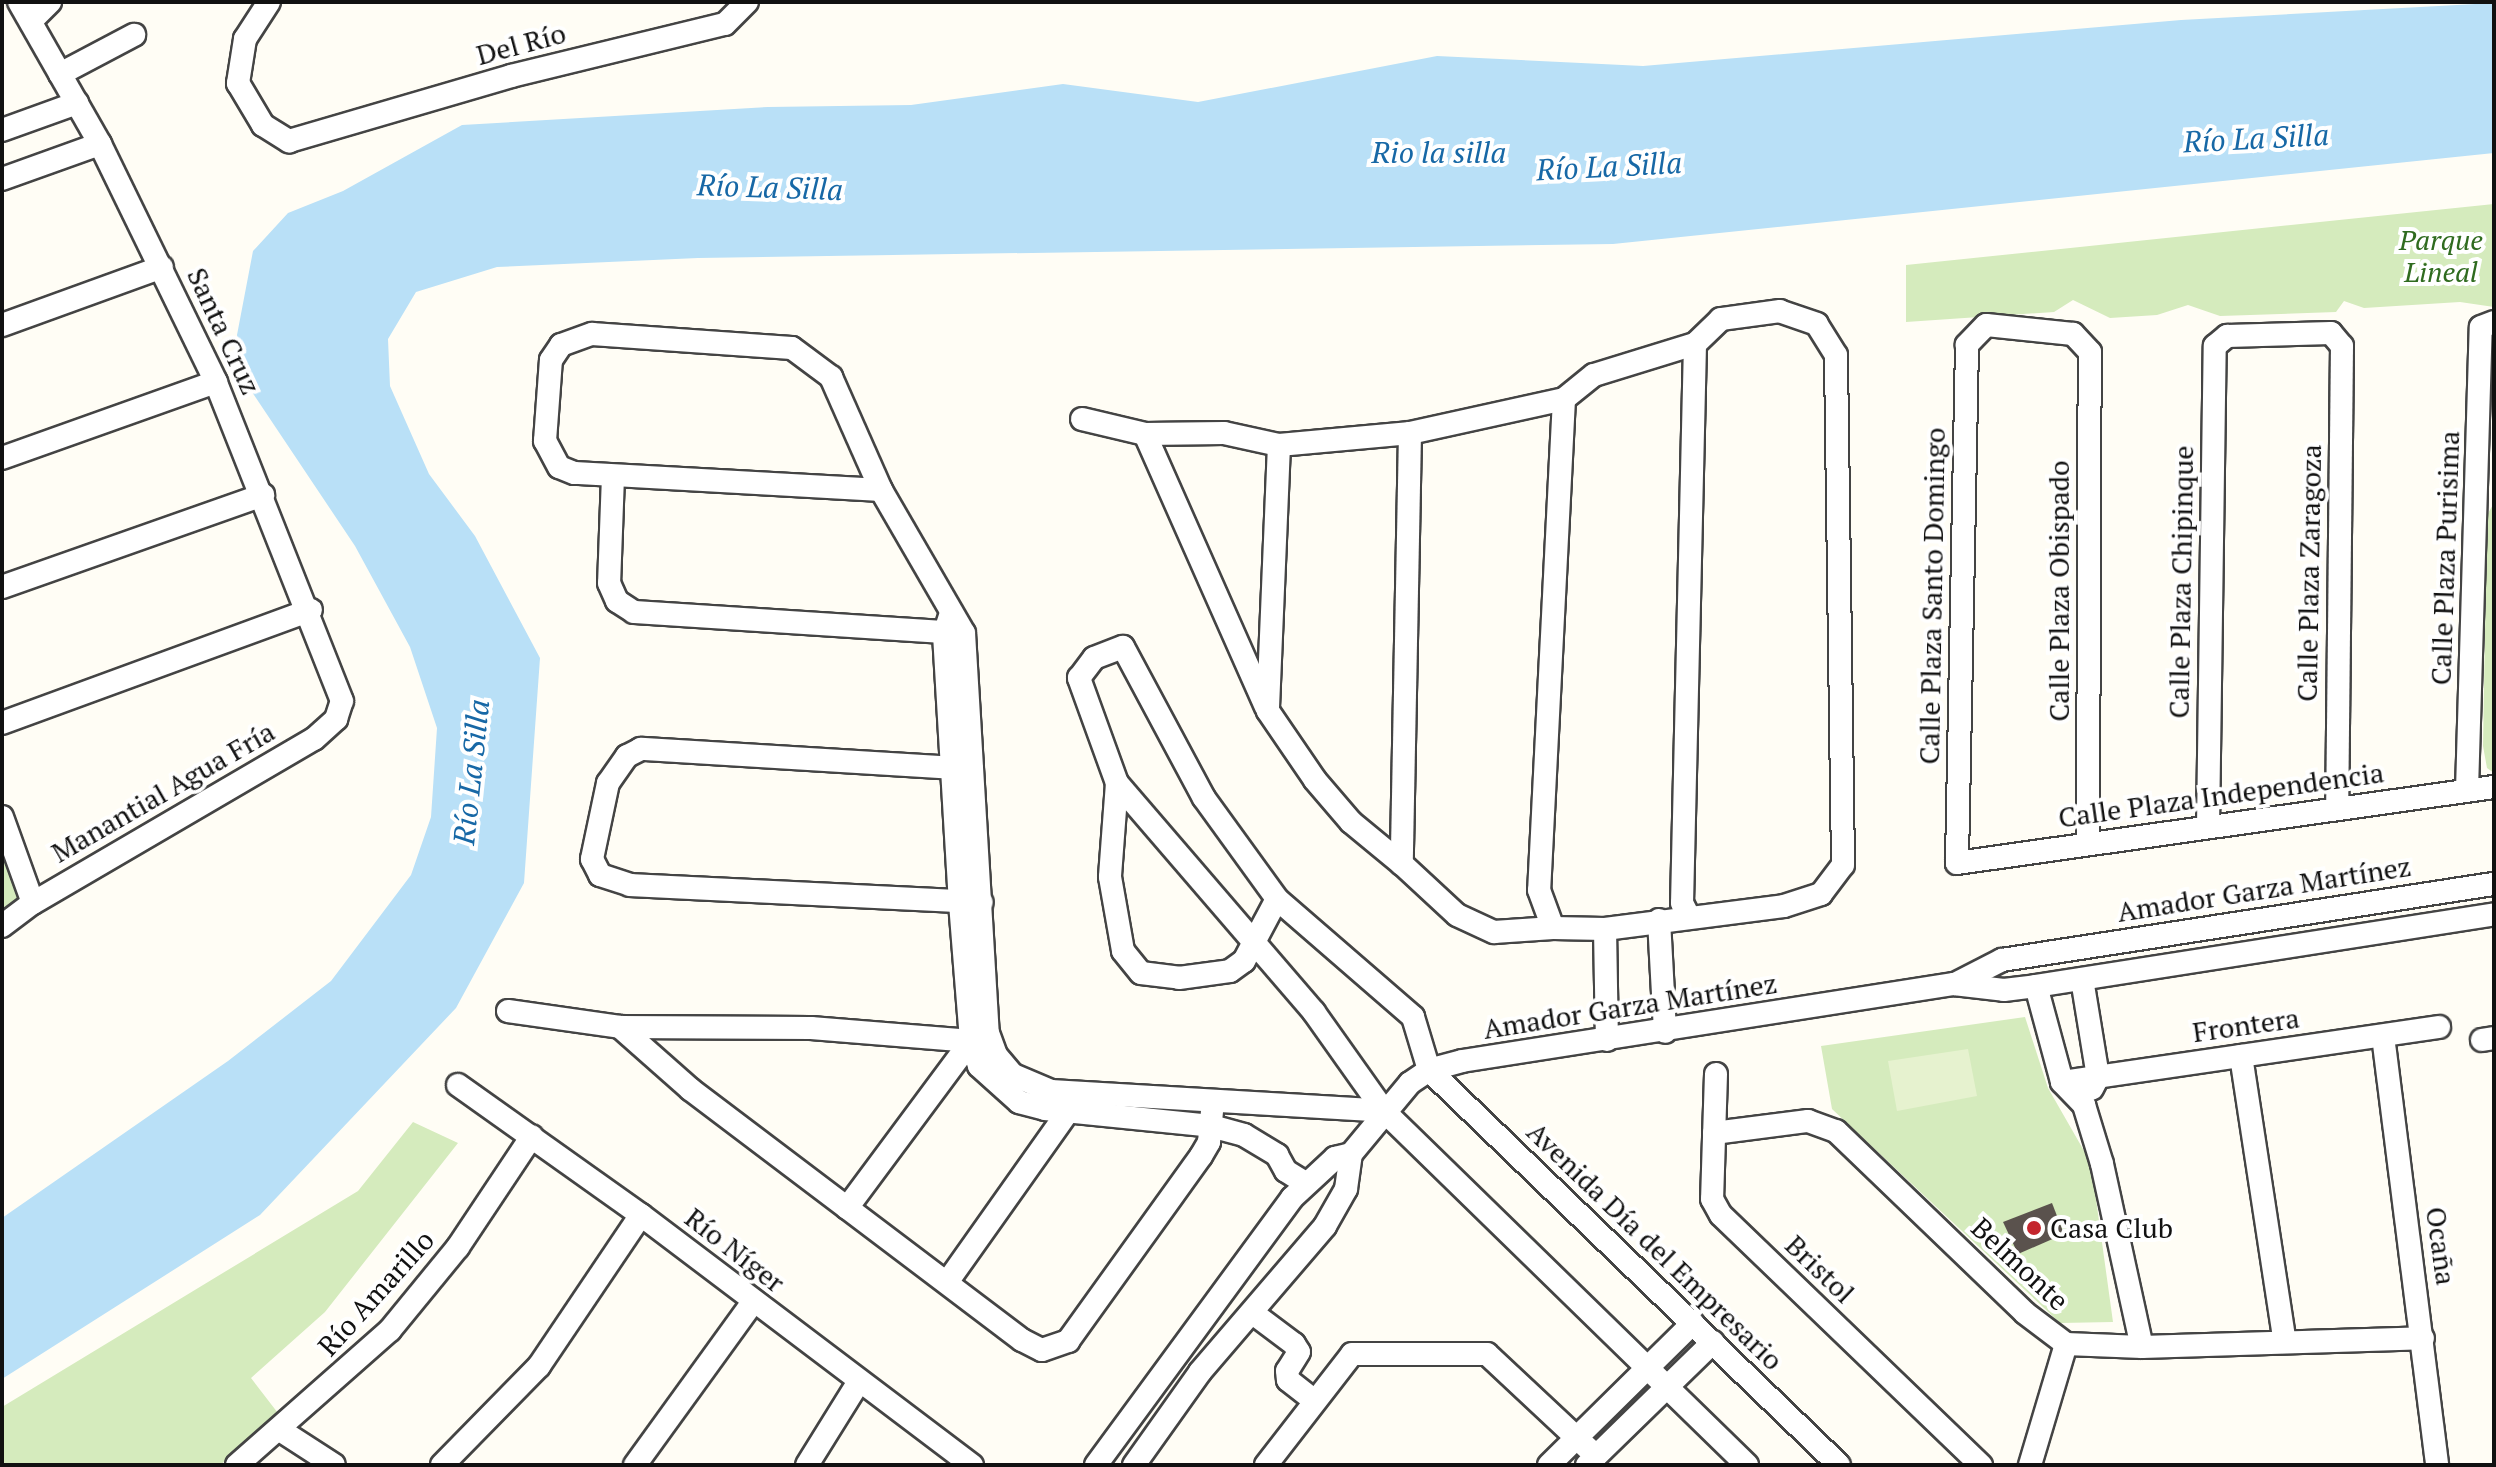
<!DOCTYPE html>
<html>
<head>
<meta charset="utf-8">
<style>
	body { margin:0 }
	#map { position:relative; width:2496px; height:1467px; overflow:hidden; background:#fffdf5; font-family:"PT Serif",serif }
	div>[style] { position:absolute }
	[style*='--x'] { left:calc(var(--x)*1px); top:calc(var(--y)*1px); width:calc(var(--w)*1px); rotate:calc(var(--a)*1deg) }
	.green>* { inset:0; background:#d5ebbd }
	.pitch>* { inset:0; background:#e6f2cf }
	.water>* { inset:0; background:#b9e0f7 }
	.building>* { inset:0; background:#5a524d }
	.roads { filter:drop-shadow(2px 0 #444) drop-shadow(-2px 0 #444) drop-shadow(0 2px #444) drop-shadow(0 -2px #444) }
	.minor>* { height:22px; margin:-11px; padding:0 11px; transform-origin:11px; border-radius:11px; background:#fff }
	.dots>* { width:22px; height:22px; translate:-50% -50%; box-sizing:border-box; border:4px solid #fff; border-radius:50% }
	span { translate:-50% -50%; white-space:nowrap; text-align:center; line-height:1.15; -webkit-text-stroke:8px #fff; paint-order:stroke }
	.street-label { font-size:28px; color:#111 }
	.park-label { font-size:28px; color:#2f6b1f; font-style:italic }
	.poi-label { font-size:28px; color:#111 }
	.left { translate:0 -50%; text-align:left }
	.water-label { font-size:30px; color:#1768a6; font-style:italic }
	.frame { position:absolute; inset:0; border:4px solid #111; pointer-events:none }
</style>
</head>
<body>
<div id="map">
	<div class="green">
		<div style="clip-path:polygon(2494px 204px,2494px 307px,2460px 302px,2364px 308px,2344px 301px,2336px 312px,2220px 316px,2188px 305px,2157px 315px,2110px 318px,2073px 300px,2054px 312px,1906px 322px,1906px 265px)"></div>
		<div style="clip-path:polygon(2494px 503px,2494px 773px,2487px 768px,2483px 746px,2487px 515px)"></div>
		<div style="clip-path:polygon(2px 817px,33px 903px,2px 926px)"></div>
		<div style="clip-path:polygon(2025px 1017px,2048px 1088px,2091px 1163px,2113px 1322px,2060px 1323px,1832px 1109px,1821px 1046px)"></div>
		<div style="clip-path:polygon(413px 1122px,458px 1143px,325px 1312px,251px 1378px,281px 1417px,220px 1465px,2px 1465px,2px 1407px,358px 1191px)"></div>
	</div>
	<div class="pitch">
		<div style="clip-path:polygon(1968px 1049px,1977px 1096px,1897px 1111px,1888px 1061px)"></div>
	</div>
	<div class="water">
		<div style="clip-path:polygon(2494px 3px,2494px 153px,1613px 244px,698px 258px,497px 267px,416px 292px,388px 339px,390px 386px,429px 474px,475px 536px,540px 658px,524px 883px,456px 1008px,260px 1215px,2px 1379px,2px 1218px,228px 1061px,331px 981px,411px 875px,431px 817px,437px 728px,410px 647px,355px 546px,244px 380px,237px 335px,253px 251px,288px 213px,343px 191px,462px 125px,768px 107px,911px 105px,1063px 84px,1198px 102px,1437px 56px,1643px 66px,2181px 20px)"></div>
	</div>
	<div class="building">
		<div style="clip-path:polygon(2052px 1203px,2064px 1234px,2018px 1254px,2003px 1222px)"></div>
	</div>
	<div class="roads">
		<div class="minor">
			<div style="--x:269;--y:2;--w:44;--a:123"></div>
			<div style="--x:245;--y:39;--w:45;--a:99"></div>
			<div style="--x:238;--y:83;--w:49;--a:59.2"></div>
			<div style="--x:263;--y:125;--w:31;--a:32"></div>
			<div style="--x:289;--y:141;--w:231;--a:-16.3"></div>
			<div style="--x:511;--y:76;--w:220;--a:-13.7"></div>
			<div style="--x:725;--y:24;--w:31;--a:-45"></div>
			<div style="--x:31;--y:21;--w:27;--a:-45"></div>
			<div style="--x:60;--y:74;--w:84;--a:-27.8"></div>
			<div style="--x:2;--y:130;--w:80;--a:-19.8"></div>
			<div style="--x:2;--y:179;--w:104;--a:-19.7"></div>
			<div style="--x:2;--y:325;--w:170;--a:-19.9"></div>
			<div style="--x:1564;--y:399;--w:492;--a:92.9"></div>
			<div style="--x:1539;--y:890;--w:40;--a:69.8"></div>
			<div style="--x:1553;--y:928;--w:52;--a:1.1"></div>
			<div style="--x:1605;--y:929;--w:180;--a:-7.3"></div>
			<div style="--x:1784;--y:906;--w:39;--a:-18"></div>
			<div style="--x:1821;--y:894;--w:36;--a:-53"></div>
			<div style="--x:1843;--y:865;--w:510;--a:-90.79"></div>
			<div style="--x:1836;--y:355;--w:36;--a:-122"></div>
			<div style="--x:1817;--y:324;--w:39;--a:-161"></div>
			<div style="--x:1780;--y:311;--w:60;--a:172.3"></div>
			<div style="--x:1721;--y:319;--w:36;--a:136"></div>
			<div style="--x:1695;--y:344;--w:559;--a:91.33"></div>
			<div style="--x:1682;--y:903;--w:13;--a:63"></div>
			<div style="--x:1082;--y:419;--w:65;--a:13.4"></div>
			<div style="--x:1145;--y:434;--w:79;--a:-0.7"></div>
			<div style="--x:1224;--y:433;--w:56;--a:12.3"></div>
			<div style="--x:1279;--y:445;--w:132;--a:-5.2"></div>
			<div style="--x:1410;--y:433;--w:158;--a:-12.4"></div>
			<div style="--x:1564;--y:399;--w:38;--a:-39"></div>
			<div style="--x:1594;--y:375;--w:106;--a:-17.1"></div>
			<div style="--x:1410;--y:433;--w:431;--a:91.1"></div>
			<div style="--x:1402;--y:864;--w:75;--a:42.8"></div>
			<div style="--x:1457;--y:915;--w:41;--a:24.7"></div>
			<div style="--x:1494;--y:932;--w:59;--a:-3.9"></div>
			<div style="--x:1145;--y:434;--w:299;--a:66.1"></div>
			<div style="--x:1279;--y:445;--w:266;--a:92.4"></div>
			<div style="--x:1268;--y:711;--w:83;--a:55.7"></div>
			<div style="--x:1315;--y:780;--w:55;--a:49.4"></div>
			<div style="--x:1351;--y:822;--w:66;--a:39.5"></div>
			<div style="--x:2;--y:458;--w:227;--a:-19.6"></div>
			<div style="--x:613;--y:476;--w:107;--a:92.1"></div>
			<div style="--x:609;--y:583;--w:20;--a:66"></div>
			<div style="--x:617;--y:601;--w:20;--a:33"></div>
			<div style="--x:634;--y:612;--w:326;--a:3.7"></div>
			<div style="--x:881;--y:490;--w:307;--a:-176.8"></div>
			<div style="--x:574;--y:473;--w:16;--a:-158"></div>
			<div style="--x:559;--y:467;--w:30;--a:-118"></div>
			<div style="--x:545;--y:441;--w:81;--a:-85.8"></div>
			<div style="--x:551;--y:360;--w:18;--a:-56"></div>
			<div style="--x:561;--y:345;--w:33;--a:-20"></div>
			<div style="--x:592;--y:334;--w:200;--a:4"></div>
			<div style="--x:792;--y:348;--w:49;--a:36.6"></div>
			<div style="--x:831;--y:377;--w:124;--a:66.1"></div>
			<div style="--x:881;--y:490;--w:165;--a:59.9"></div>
			<div style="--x:964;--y:633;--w:401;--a:86.6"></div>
			<div style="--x:988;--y:1033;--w:23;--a:70"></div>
			<div style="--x:996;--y:1055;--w:26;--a:50"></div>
			<div style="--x:1013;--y:1075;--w:41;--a:22.8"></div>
			<div style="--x:1051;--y:1091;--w:334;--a:3.4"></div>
			<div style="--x:2;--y:587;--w:277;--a:-19.4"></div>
			<div style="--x:951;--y:613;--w:22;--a:108"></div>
			<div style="--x:944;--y:634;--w:269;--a:86.6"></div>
			<div style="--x:960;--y:903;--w:138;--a:85.4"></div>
			<div style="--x:971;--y:1041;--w:26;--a:72"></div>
			<div style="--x:979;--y:1066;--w:54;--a:42"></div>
			<div style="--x:1019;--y:1102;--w:27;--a:15"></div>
			<div style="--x:1045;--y:1109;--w:167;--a:5.8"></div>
			<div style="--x:1211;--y:1126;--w:34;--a:15"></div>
			<div style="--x:1244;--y:1135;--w:39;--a:31"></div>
			<div style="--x:1277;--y:1155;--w:18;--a:61"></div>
			<div style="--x:1286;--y:1171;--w:22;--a:32"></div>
			<div style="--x:2;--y:723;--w:329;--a:-20.1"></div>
			<div style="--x:972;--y:769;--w:332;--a:-176.5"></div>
			<div style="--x:641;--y:749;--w:16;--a:153"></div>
			<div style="--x:627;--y:756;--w:33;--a:125"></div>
			<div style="--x:608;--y:783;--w:78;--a:101.9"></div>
			<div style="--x:592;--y:859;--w:18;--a:63"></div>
			<div style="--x:600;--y:875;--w:32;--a:18"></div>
			<div style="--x:630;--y:885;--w:352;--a:2.8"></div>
			<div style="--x:1117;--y:783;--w:94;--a:94.3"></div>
			<div style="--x:1110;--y:877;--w:75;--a:80"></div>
			<div style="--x:1123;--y:951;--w:28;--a:51"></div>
			<div style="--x:1141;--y:973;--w:38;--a:7"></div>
			<div style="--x:1179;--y:978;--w:51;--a:-7.8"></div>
			<div style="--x:1230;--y:971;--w:17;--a:-36"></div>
			<div style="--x:1244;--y:961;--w:70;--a:-62"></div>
			<div style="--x:2467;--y:790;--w:463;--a:-88.3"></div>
			<div style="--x:2481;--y:327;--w:14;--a:-21"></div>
			<div style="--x:2;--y:817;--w:91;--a:70.2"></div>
			<div style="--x:2208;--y:827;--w:481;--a:-89.2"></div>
			<div style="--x:2215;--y:346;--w:16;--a:-40"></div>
			<div style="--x:2227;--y:336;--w:104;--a:-1.7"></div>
			<div style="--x:2331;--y:333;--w:17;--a:50"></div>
			<div style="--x:2342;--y:346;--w:462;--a:90.6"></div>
			<div style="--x:2088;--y:843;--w:491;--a:-89.8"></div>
			<div style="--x:2090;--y:352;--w:25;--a:-133"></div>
			<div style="--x:2073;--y:334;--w:87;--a:-174.1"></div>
			<div style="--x:1986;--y:325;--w:28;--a:134"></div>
			<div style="--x:1967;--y:345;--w:518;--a:91.11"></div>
			<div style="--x:1957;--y:863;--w:542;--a:-8.06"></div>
			<div style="--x:1659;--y:920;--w:112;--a:86.9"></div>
			<div style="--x:2;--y:926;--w:39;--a:-37"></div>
			<div style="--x:33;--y:903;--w:325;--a:-30.3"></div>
			<div style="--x:314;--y:739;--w:30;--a:-42"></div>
			<div style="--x:336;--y:719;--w:19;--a:-72"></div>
			<div style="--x:342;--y:701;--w:343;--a:-111.6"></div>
			<div style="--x:216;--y:382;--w:265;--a:-116"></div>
			<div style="--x:100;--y:144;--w:163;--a:-119.7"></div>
			<div style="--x:1605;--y:929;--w:111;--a:89"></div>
			<div style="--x:2082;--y:979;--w:99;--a:80.7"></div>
			<div style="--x:2098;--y:1077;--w:13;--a:117"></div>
			<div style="--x:1955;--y:984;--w:53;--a:-27.1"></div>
			<div style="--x:2002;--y:960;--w:498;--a:-8.8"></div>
			<div style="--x:2036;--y:986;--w:99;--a:74.8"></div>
			<div style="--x:2062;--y:1082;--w:32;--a:46"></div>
			<div style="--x:2084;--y:1105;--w:62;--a:73"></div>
			<div style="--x:2102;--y:1164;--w:187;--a:77.7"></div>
			<div style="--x:508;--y:1011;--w:113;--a:8.1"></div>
			<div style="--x:620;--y:1027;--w:191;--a:0.3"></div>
			<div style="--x:811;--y:1028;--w:161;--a:4.6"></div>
			<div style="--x:971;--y:1041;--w:13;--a:-27"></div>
			<div style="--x:620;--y:1027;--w:94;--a:41.5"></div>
			<div style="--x:690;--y:1089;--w:416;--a:37.1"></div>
			<div style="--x:1022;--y:1340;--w:22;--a:27"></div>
			<div style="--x:1042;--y:1350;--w:28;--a:-19"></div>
			<div style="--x:1068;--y:1341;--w:228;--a:-54.3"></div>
			<div style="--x:1201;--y:1156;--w:16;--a:-60"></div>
			<div style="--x:1209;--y:1142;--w:41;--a:-84.4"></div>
			<div style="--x:2383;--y:1036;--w:432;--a:82.8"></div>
			<div style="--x:2482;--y:1040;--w:12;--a:-9"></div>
			<div style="--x:2241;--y:1056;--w:289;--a:81.3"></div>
			<div style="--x:1716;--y:1074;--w:125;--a:91.8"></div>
			<div style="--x:1712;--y:1199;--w:18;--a:61"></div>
			<div style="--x:1721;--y:1215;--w:361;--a:43.9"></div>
			<div style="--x:2062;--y:1082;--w:381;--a:-8.3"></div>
			<div style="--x:458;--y:1085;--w:224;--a:35.4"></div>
			<div style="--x:641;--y:1215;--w:415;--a:37.1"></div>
			<div style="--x:1714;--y:1133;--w:95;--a:-7.3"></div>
			<div style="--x:1808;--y:1121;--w:30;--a:20"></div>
			<div style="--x:1836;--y:1131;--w:262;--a:43.9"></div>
			<div style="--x:2025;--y:1313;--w:51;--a:37.1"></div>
			<div style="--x:2066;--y:1344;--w:76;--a:2.3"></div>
			<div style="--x:2142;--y:1347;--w:281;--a:-1.8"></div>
			<div style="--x:1351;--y:1154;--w:92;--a:-50.3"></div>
			<div style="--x:1410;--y:1083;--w:23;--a:-34"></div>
			<div style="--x:1429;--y:1070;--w:34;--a:-15"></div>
			<div style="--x:1462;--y:1061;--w:498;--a:-8.9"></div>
			<div style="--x:1954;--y:984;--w:50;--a:6.8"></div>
			<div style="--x:2004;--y:990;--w:32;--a:-7"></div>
			<div style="--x:2036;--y:986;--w:464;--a:-8.9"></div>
			<div style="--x:847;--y:1208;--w:208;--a:-53.4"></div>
			<div style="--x:948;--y:1281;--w:218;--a:-54.7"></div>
			<div style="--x:1254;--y:1314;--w:50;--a:36.9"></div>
			<div style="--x:1294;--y:1344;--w:9;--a:58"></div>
			<div style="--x:1299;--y:1352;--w:22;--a:122"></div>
			<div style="--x:1287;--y:1371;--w:9;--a:84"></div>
			<div style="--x:1288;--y:1380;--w:33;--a:38"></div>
			<div style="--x:280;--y:1430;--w:64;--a:32.9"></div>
			<div style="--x:237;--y:1465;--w:204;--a:-41.4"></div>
			<div style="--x:390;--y:1330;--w:107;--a:-50.7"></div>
			<div style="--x:458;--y:1247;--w:133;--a:-56.3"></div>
			<div style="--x:442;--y:1465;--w:139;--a:-45.6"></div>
			<div style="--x:539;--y:1366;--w:182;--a:-56"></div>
			<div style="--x:635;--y:1465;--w:201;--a:-54.1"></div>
			<div style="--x:807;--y:1465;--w:97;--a:-58.1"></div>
			<div style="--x:1096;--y:1465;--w:331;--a:-53.7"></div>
			<div style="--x:1292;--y:1198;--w:59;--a:-42.9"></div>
			<div style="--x:1335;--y:1158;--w:16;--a:-14"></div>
			<div style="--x:1134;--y:1465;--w:114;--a:-54.6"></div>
			<div style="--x:1200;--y:1372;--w:192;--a:-49.4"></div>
			<div style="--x:1325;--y:1226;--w:43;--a:-60.4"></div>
			<div style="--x:1346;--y:1189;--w:35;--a:-82"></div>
			<div style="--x:1266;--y:1465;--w:140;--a:-52.2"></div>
			<div style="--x:1352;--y:1354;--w:135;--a:0"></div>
			<div style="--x:1487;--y:1354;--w:149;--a:43.1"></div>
			<div style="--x:1549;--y:1465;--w:202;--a:-44.6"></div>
			<div style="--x:1587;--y:1465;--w:176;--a:-44.3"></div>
			<div style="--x:1747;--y:1465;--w:507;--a:-135.72"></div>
			<div style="--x:1384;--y:1111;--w:121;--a:-125.3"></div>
			<div style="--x:1314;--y:1012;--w:302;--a:-130.7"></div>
			<div style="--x:1117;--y:783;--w:112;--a:-109.9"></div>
			<div style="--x:1079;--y:678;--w:25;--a:-53"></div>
			<div style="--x:1094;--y:658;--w:31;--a:-21"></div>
			<div style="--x:1123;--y:647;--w:171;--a:61.8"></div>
			<div style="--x:1204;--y:798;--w:125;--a:54.1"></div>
			<div style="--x:1277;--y:899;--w:180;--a:40.9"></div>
			<div style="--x:1413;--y:1017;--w:55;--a:73.2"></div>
			<div style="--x:1429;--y:1070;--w:569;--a:43.93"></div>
			<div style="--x:2030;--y:1465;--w:126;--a:-73.4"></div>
		</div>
	</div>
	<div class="dots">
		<div style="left:2034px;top:1228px;background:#c4262e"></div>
	</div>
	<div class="street-label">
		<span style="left:521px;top:44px;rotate:-15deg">Del Río</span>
		<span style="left:224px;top:331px;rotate:65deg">Santa Cruz</span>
		<span style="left:2445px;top:558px;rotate:-88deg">Calle Plaza Purisima</span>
		<span style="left:2309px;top:573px;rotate:-89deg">Calle Plaza Zaragoza</span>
		<span style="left:2181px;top:582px;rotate:-89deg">Calle Plaza Chipinque</span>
		<span style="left:2059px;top:591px;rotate:-90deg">Calle Plaza Obispado</span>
		<span style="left:1932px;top:596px;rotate:-89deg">Calle Plaza Santo Domingo</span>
		<span style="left:163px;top:792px;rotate:-30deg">Manantial Agua Fría</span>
		<span style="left:2221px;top:795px;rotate:-8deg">Calle Plaza Independencia</span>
		<span style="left:2264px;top:889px;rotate:-9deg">Amador Garza Martínez</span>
		<span style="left:1630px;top:1006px;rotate:-9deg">Amador Garza Martínez</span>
		<span style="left:2246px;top:1025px;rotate:-8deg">Frontera</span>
		<span style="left:1655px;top:1246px;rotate:44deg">Avenida Día del Empresario</span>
		<span style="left:2441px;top:1246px;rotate:82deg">Ocaña</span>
		<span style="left:735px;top:1250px;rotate:38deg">Río Níger</span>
		<span style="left:2020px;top:1264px;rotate:43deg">Belmonte</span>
		<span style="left:1820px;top:1269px;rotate:44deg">Bristol</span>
		<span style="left:376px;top:1293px;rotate:-48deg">Río Amarillo</span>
	</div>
	<div class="park-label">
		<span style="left:2441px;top:256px">Parque<br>Lineal</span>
	</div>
	<div class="poi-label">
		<span class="left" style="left:2050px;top:1228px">Casa Club</span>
	</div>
	<div class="water-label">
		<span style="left:2256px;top:138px;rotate:-3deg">Río La Silla</span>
		<span style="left:1439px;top:152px">Rio la silla</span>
		<span style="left:1609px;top:166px;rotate:-3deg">Río La Silla</span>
		<span style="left:770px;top:187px;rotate:2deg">Río La Silla</span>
		<span style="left:471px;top:772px;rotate:-84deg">Río La Silla</span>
	</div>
	<div class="frame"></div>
</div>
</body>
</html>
